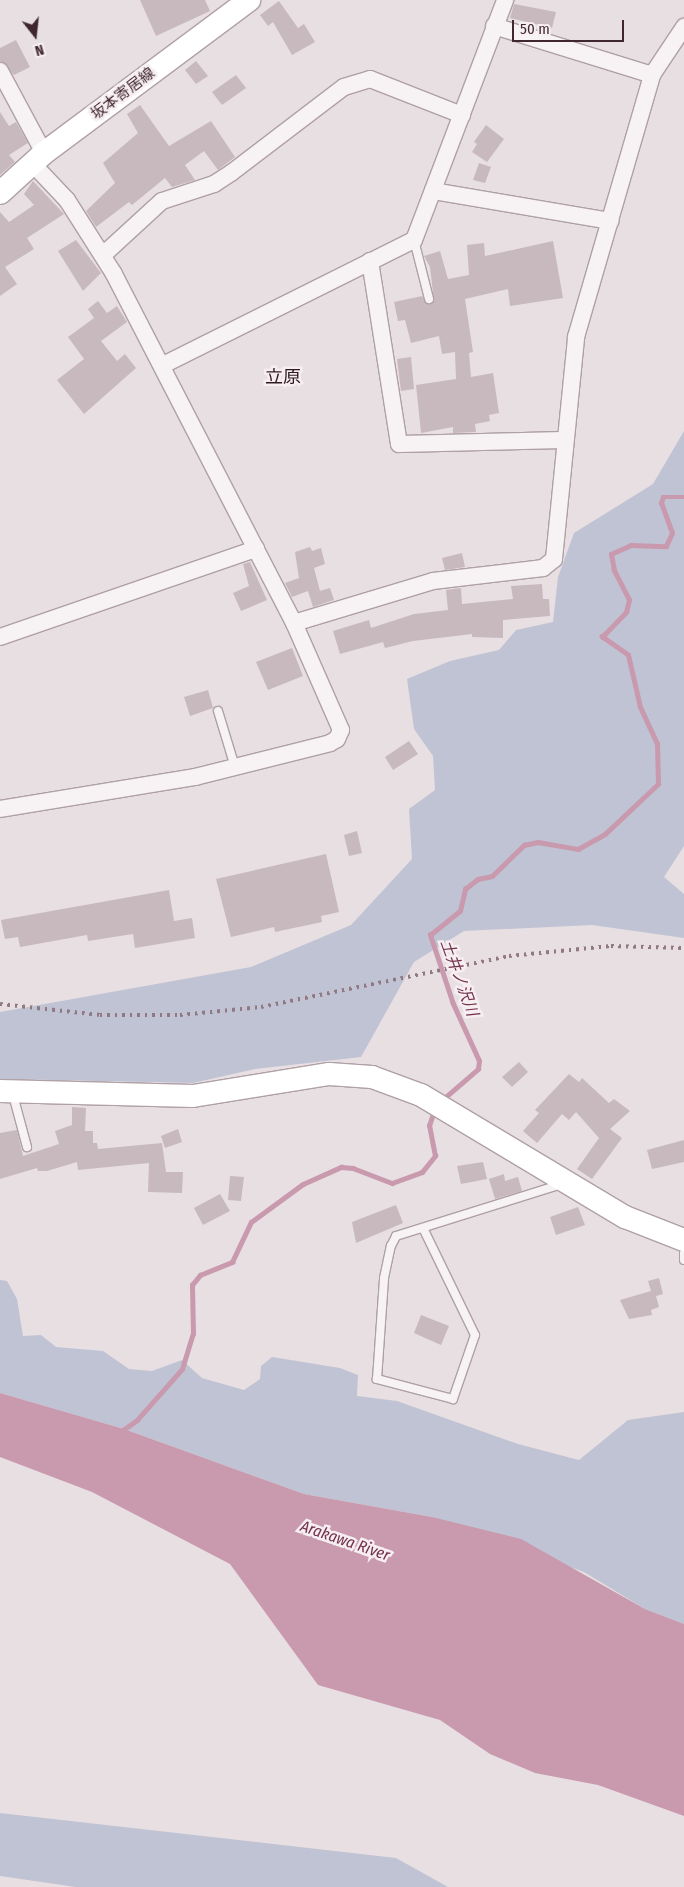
<!DOCTYPE html>
<html>
<head>
<meta charset="utf-8">
<style>
	body { margin:0 }
	#map { position:relative; width:684px; height:1887px; overflow:hidden; background:#e8dfe2; font-family:"Fira Sans Condensed","Noto Sans JP",sans-serif }
	div>[style] { position:absolute }
	[style*='--x'] { left:calc(var(--x)*1px); top:calc(var(--y)*1px); width:calc(var(--w)*1px); rotate:calc(var(--a)*1deg) }
	.green>* { inset:0; background:#c0c3d3 }
	.water>* { inset:0; background:#c999ae }
	.stream>* { height:4.5px; margin:-2.25px; padding:0 2.25px; transform-origin:2.25px; border-radius:2.25px; background:#c999ae }
	.building>* { inset:0; background:#c8b9be }
	.roads { filter:drop-shadow(1px 0 #afa0a5) drop-shadow(-1px 0 #afa0a5) drop-shadow(0 1px #afa0a5) drop-shadow(0 -1px #afa0a5) }
	.lane>* { height:8px; margin:-4px; padding:0 4px; transform-origin:4px; border-radius:4px; background:#f7f2f3 }
	.street>* { height:16px; margin:-8px; padding:0 8px; transform-origin:8px; border-radius:8px; background:#f7f2f3 }
	.secondary>* { height:22px; margin:-11px; padding:0 11px; transform-origin:11px; border-radius:11px; background:#fff }
	.rail>* { height:4px; margin-top:-2px; transform-origin:0; background:repeating-linear-gradient(90deg,#927880 0 2.5px,transparent 0 7.5px) }
	span { translate:-50% -50%; white-space:nowrap; text-align:center; line-height:1.15; -webkit-text-stroke:5px #f6eef1; paint-order:stroke }
	.street-label { font-size:15px; color:#40272f }
	.water-label { font-size:16px; color:#74314b; font-style:italic }
	.quarter-label { font-size:18px; color:#301a20 }
	.north { position:absolute; left:10px; top:10px; width:50px; height:50px; -webkit-text-stroke:4px #f6eef1; paint-order:stroke; rotate:164deg; font-size:14px; font-weight:700; line-height:20px; text-align:center; color:#40272f }
	.north::after { content:''; display:block; margin:auto; width:18px; height:22px; background:#40272f; clip-path:polygon(50% 0,100% 100%,50% 72%,0 100%) }
	.scale { position:absolute; left:512px; top:20px; width:112px; height:22px; box-sizing:border-box; border:2px solid #40272f; border-top:0; padding-left:6px; font-size:15px; line-height:18px; white-space:nowrap; color:#40272f; -webkit-text-stroke:4px #f6eef1; paint-order:stroke }
</style>
</head>
<body>
<div id="map">
	<div class="green">
		<div style="clip-path:polygon(684px 431px,684px 846px,664px 877px,684px 894px,684px 938px,592px 925px,464px 931px,414px 962px,361px 1057px,255px 1069px,193px 1083px,0 1079px,0 1012px,251px 967px,351px 925px,412px 859px,409px 809px,435px 790px,433px 756px,414px 729px,407px 679px,450px 661px,499px 650px,516px 630px,553px 622px,558px 577px,574px 533px,653px 484px)"></div>
		<div style="clip-path:polygon(0 1280px,7px 1281px,17px 1299px,23px 1336px,41px 1335px,56px 1347px,103px 1351px,129px 1369px,152px 1371px,182px 1360px,202px 1378px,244px 1390px,260px 1379px,261px 1366px,272px 1357px,340px 1368px,358px 1375px,357px 1396px,397px 1401px,518px 1444px,579px 1460px,628px 1420px,684px 1412px,684px 1624px,645px 1609px,584px 1572px,432px 1517px,304px 1494px,124px 1429px,0 1393px)"></div>
		<div style="clip-path:polygon(0 1813px,396px 1858px,448px 1887px,76px 1887px,0 1876px)"></div>
	</div>
	<div class="water">
		<div style="clip-path:polygon(0 1393px,124px 1429px,304px 1494px,432px 1517px,521px 1539px,645px 1609px,684px 1624px,684px 1816px,598px 1785px,535px 1773px,490px 1754px,440px 1720px,318px 1685px,230px 1564px,92px 1492px,0 1457px)"></div>
	</div>
	<div class="stream">
		<div style="--x:441;--y:1101;--w:49;--a:-40.9"></div>
		<div style="--x:478;--y:1069;--w:8;--a:-83"></div>
		<div style="--x:479;--y:1061;--w:63;--a:-114.5"></div>
		<div style="--x:453;--y:1004;--w:73;--a:-108.4"></div>
		<div style="--x:430;--y:935;--w:38;--a:-39"></div>
		<div style="--x:460;--y:911;--w:23;--a:-77"></div>
		<div style="--x:465;--y:889;--w:16;--a:-38"></div>
		<div style="--x:478;--y:879;--w:14;--a:-12"></div>
		<div style="--x:492;--y:876;--w:45;--a:-44.1"></div>
		<div style="--x:524;--y:845;--w:14;--a:-12"></div>
		<div style="--x:538;--y:842;--w:41;--a:9.9"></div>
		<div style="--x:578;--y:849;--w:31;--a:-29"></div>
		<div style="--x:605;--y:834;--w:73;--a:-43.3"></div>
		<div style="--x:658;--y:784;--w:40;--a:-91.4"></div>
		<div style="--x:657;--y:744;--w:41;--a:-114.7"></div>
		<div style="--x:640;--y:707;--w:53;--a:-103"></div>
		<div style="--x:628;--y:655;--w:32;--a:-145"></div>
		<div style="--x:602;--y:637;--w:35;--a:-46"></div>
		<div style="--x:626;--y:612;--w:12;--a:-76"></div>
		<div style="--x:629;--y:600;--w:34;--a:-117"></div>
		<div style="--x:614;--y:570;--w:16;--a:-101"></div>
		<div style="--x:611;--y:554;--w:22;--a:-24"></div>
		<div style="--x:631;--y:545;--w:35;--a:2"></div>
		<div style="--x:666;--y:546;--w:14;--a:-65"></div>
		<div style="--x:672;--y:533;--w:32;--a:-110"></div>
		<div style="--x:661;--y:503;--w:6;--a:-72"></div>
		<div style="--x:663;--y:497;--w:21;--a:0"></div>
		<div style="--x:120;--y:1432;--w:21;--a:-35"></div>
		<div style="--x:137;--y:1420;--w:68;--a:-48.6"></div>
		<div style="--x:182;--y:1369;--w:37;--a:-73"></div>
		<div style="--x:193;--y:1334;--w:49;--a:-91.2"></div>
		<div style="--x:192;--y:1285;--w:13;--a:-51"></div>
		<div style="--x:200;--y:1275;--w:35;--a:-22"></div>
		<div style="--x:232;--y:1262;--w:44;--a:-64.6"></div>
		<div style="--x:251;--y:1222;--w:64;--a:-36.2"></div>
		<div style="--x:303;--y:1184;--w:42;--a:-24.1"></div>
		<div style="--x:341;--y:1167;--w:12;--a:5"></div>
		<div style="--x:353;--y:1168;--w:42;--a:21"></div>
		<div style="--x:392;--y:1183;--w:32;--a:-20"></div>
		<div style="--x:422;--y:1172;--w:21;--a:-51"></div>
		<div style="--x:435;--y:1156;--w:31;--a:-101"></div>
		<div style="--x:429;--y:1126;--w:16;--a:-72"></div>
	</div>
	<div class="building">
		<div style="clip-path:polygon(140px 0,205px 0,210px 11px,156px 36px)"></div>
		<div style="clip-path:polygon(279px 1px,298px 28px,304px 24px,315px 42px,292px 55px,273px 22px,268px 26px,260px 15px)"></div>
		<div style="clip-path:polygon(514px 4px,556px 12px,552px 28px,510px 18px)"></div>
		<div style="clip-path:polygon(16px 40px,30px 67px,14px 75px,0 61px,0 48px)"></div>
		<div style="clip-path:polygon(196px 61px,208px 76px,196px 84px,185px 70px)"></div>
		<div style="clip-path:polygon(236px 75px,246px 88px,222px 105px,212px 92px)"></div>
		<div style="clip-path:polygon(140px 105px,169px 146px,211px 121px,235px 157px,218px 170px,204px 151px,185px 165px,195px 180px,172px 187px,165px 178px,132px 205px,129px 202px,96px 227px,86px 211px,115px 183px,103px 163px,138px 133px,127px 114px)"></div>
		<div style="clip-path:polygon(0 112px,9px 126px,16px 122px,28px 143px,9px 155px,15px 162px,0 175px)"></div>
		<div style="clip-path:polygon(486px 125px,504px 139px,487px 162px,472px 152px,477px 144px,474px 142px)"></div>
		<div style="clip-path:polygon(479px 163px,491px 167px,485px 183px,473px 180px)"></div>
		<div style="clip-path:polygon(33px 181px,64px 214px,27px 238px,34px 249px,5px 267px,17px 284px,0 296px,0 212px,9px 222px,34px 205px,24px 194px)"></div>
		<div style="clip-path:polygon(76px 240px,101px 273px,83px 291px,58px 251px)"></div>
		<div style="clip-path:polygon(553px 241px,563px 298px,510px 306px,508px 289px,465px 299px,473px 352px,469px 353px,471px 377px,493px 373px,499px 413px,489px 415px,490px 421px,475px 424px,476px 432px,453px 433px,453px 427px,421px 433px,416px 385px,456px 379px,455px 352px,442px 354px,439px 336px,411px 343px,405px 320px,398px 321px,394px 302px,422px 296px,427px 304px,434px 301px,430px 267px,424px 256px,440px 251px,448px 279px,469px 275px,467px 245px,484px 243px,485px 256px)"></div>
		<div style="clip-path:polygon(98px 301px,107px 313px,117px 306px,127px 322px,101px 341px,117px 361px,125px 354px,136px 368px,84px 414px,57px 380px,84px 359px,68px 337px,94px 318px,88px 309px)"></div>
		<div style="clip-path:polygon(411px 357px,414px 389px,401px 391px,397px 359px)"></div>
		<div style="clip-path:polygon(310px 547px,312px 551px,321px 548px,325px 564px,314px 568px,320px 591px,330px 588px,334px 600px,313px 607px,308px 591px,292px 597px,285px 583px,299px 578px,295px 552px)"></div>
		<div style="clip-path:polygon(462px 553px,465px 567px,445px 570px,442px 558px)"></div>
		<div style="clip-path:polygon(250px 562px,267px 600px,241px 611px,233px 593px,249px 586px,243px 564px)"></div>
		<div style="clip-path:polygon(542px 584px,543px 599px,549px 599px,550px 616px,503px 620px,503px 638px,472px 637px,472px 634px,413px 641px,385px 648px,383px 642px,340px 654px,333px 631px,369px 620px,371px 628px,414px 614px,448px 610px,446px 590px,461px 588px,462px 604px,513px 599px,511px 586px)"></div>
		<div style="clip-path:polygon(292px 648px,303px 676px,268px 690px,256px 662px)"></div>
		<div style="clip-path:polygon(208px 690px,213px 708px,190px 716px,184px 697px)"></div>
		<div style="clip-path:polygon(409px 741px,418px 754px,393px 770px,385px 757px)"></div>
		<div style="clip-path:polygon(357px 831px,362px 853px,349px 856px,344px 835px)"></div>
		<div style="clip-path:polygon(326px 854px,339px 912px,321px 916px,322px 922px,275px 932px,274px 927px,231px 937px,216px 879px)"></div>
		<div style="clip-path:polygon(169px 890px,174px 921px,192px 918px,195px 938px,135px 948px,133px 934px,88px 941px,87px 935px,20px 947px,18px 937px,5px 939px,1px 920px)"></div>
		<div style="clip-path:polygon(519px 1062px,528px 1072px,512px 1087px,502px 1077px)"></div>
		<div style="clip-path:polygon(569px 1074px,579px 1082px,582px 1078px,609px 1103px,614px 1099px,630px 1111px,610px 1129px,622px 1138px,592px 1179px,577px 1169px,599px 1138px,576px 1112px,569px 1120px,562px 1114px,537px 1143px,523px 1131px,539px 1113px,535px 1110px)"></div>
		<div style="clip-path:polygon(72px 1107px,86px 1108px,85px 1131px,93px 1131px,93px 1143px,97px 1143px,98px 1149px,162px 1143px,166px 1172px,183px 1172px,182px 1193px,148px 1192px,149px 1163px,78px 1170px,77px 1162px,47px 1171px,38px 1171px,37px 1168px,0 1179px,0 1133px,17px 1130px,23px 1156px,59px 1144px,55px 1131px,72px 1125px)"></div>
		<div style="clip-path:polygon(178px 1129px,182px 1142px,165px 1148px,161px 1136px)"></div>
		<div style="clip-path:polygon(684px 1140px,684px 1162px,652px 1169px,647px 1150px)"></div>
		<div style="clip-path:polygon(483px 1162px,487px 1179px,461px 1184px,457px 1166px)"></div>
		<div style="clip-path:polygon(504px 1174px,505px 1181px,518px 1177px,522px 1191px,495px 1199px,489px 1179px)"></div>
		<div style="clip-path:polygon(230px 1176px,244px 1177px,241px 1201px,228px 1200px)"></div>
		<div style="clip-path:polygon(220px 1194px,230px 1211px,203px 1225px,194px 1208px)"></div>
		<div style="clip-path:polygon(396px 1205px,403px 1223px,356px 1243px,352px 1222px)"></div>
		<div style="clip-path:polygon(578px 1207px,585px 1225px,556px 1235px,550px 1217px)"></div>
		<div style="clip-path:polygon(659px 1278px,663px 1294px,656px 1296px,659px 1307px,651px 1310px,652px 1315px,629px 1319px,620px 1300px,651px 1291px,648px 1281px)"></div>
		<div style="clip-path:polygon(421px 1315px,449px 1326px,441px 1345px,414px 1333px)"></div>
	</div>
	<div class="roads">
		<div class="lane">
			<div style="--x:414;--y:240;--w:61;--a:75.7"></div>
			<div style="--x:218;--y:711;--w:59;--a:73.1"></div>
			<div style="--x:13;--y:1095;--w:54;--a:74.9"></div>
			<div style="--x:423;--y:1228;--w:119;--a:64.1"></div>
			<div style="--x:475;--y:1335;--w:68;--a:109"></div>
			<div style="--x:453;--y:1399;--w:79;--a:-165.3"></div>
			<div style="--x:377;--y:1379;--w:101;--a:-86"></div>
			<div style="--x:384;--y:1278;--w:33;--a:-78"></div>
			<div style="--x:391;--y:1246;--w:11;--a:-63"></div>
			<div style="--x:396;--y:1236;--w:174;--a:-17.4"></div>
			<div style="--x:684;--y:1253;--w:7;--a:90"></div>
		</div>
		<div class="street">
			<div style="--x:494;--y:26;--w:165;--a:17.2"></div>
			<div style="--x:0;--y:71;--w:93;--a:61.8"></div>
			<div style="--x:433;--y:191;--w:180;--a:9.6"></div>
			<div style="--x:103;--y:255;--w:80;--a:-42.5"></div>
			<div style="--x:162;--y:201;--w:55;--a:-18.1"></div>
			<div style="--x:214;--y:184;--w:20;--a:-33"></div>
			<div style="--x:231;--y:173;--w:142;--a:-37.3"></div>
			<div style="--x:344;--y:87;--w:27;--a:-17"></div>
			<div style="--x:370;--y:79;--w:99;--a:21.4"></div>
			<div style="--x:370;--y:261;--w:185;--a:81"></div>
			<div style="--x:399;--y:444;--w:166;--a:-1.4"></div>
			<div style="--x:163;--y:365;--w:280;--a:-26.5"></div>
			<div style="--x:414;--y:240;--w:257;--a:-69.2"></div>
			<div style="--x:294;--y:623;--w:145;--a:-16.8"></div>
			<div style="--x:433;--y:581;--w:111;--a:-6.7"></div>
			<div style="--x:543;--y:568;--w:14;--a:-39"></div>
			<div style="--x:554;--y:559;--w:223;--a:-84.3"></div>
			<div style="--x:576;--y:337;--w:273;--a:-73.8"></div>
			<div style="--x:652;--y:75;--w:58;--a:-56.3"></div>
			<div style="--x:0;--y:637;--w:271;--a:-19"></div>
			<div style="--x:0;--y:809;--w:198;--a:-9.3"></div>
			<div style="--x:195;--y:777;--w:139;--a:-14.1"></div>
			<div style="--x:330;--y:743;--w:8;--a:-30"></div>
			<div style="--x:337;--y:739;--w:10;--a:-66"></div>
			<div style="--x:341;--y:730;--w:117;--a:-113.7"></div>
			<div style="--x:294;--y:623;--w:393;--a:-117.3"></div>
			<div style="--x:114;--y:274;--w:88;--a:-122.4"></div>
			<div style="--x:67;--y:200;--w:51;--a:-133.4"></div>
		</div>
		<div class="secondary">
			<div style="--x:0;--y:193;--w:59;--a:-42.3"></div>
			<div style="--x:44;--y:153;--w:256;--a:-36.7"></div>
			<div style="--x:0;--y:1091;--w:193;--a:1.5"></div>
			<div style="--x:193;--y:1096;--w:138;--a:-9.2"></div>
			<div style="--x:329;--y:1074;--w:43;--a:4"></div>
			<div style="--x:372;--y:1077;--w:52;--a:20.2"></div>
			<div style="--x:421;--y:1095;--w:238;--a:30.9"></div>
			<div style="--x:625;--y:1217;--w:63;--a:21.3"></div>
		</div>
	</div>
	<div class="rail">
		<div style="--x:0;--y:1004;--w:101;--a:6.3"></div>
		<div style="--x:100;--y:1015;--w:80;--a:0"></div>
		<div style="--x:180;--y:1015;--w:81;--a:-5.6"></div>
		<div style="--x:261;--y:1007;--w:253;--a:-11.6"></div>
		<div style="--x:509;--y:956;--w:102;--a:-5.6"></div>
		<div style="--x:611;--y:946;--w:73;--a:1.6"></div>
	</div>
	<div class="street-label">
		<span style="left:123px;top:94px;rotate:-37deg">坂本寄居線</span>
	</div>
	<div class="water-label">
		<span style="left:459px;top:978px;rotate:70deg">土井ノ沢川</span>
		<span style="left:345px;top:1541px;rotate:19deg">Arakawa River</span>
	</div>
	<div class="quarter-label">
		<span style="left:283px;top:377px">立原</span>
	</div>
	<div class="north">N</div>
	<div class="scale">50 m</div>
</div>
</body>
</html>
